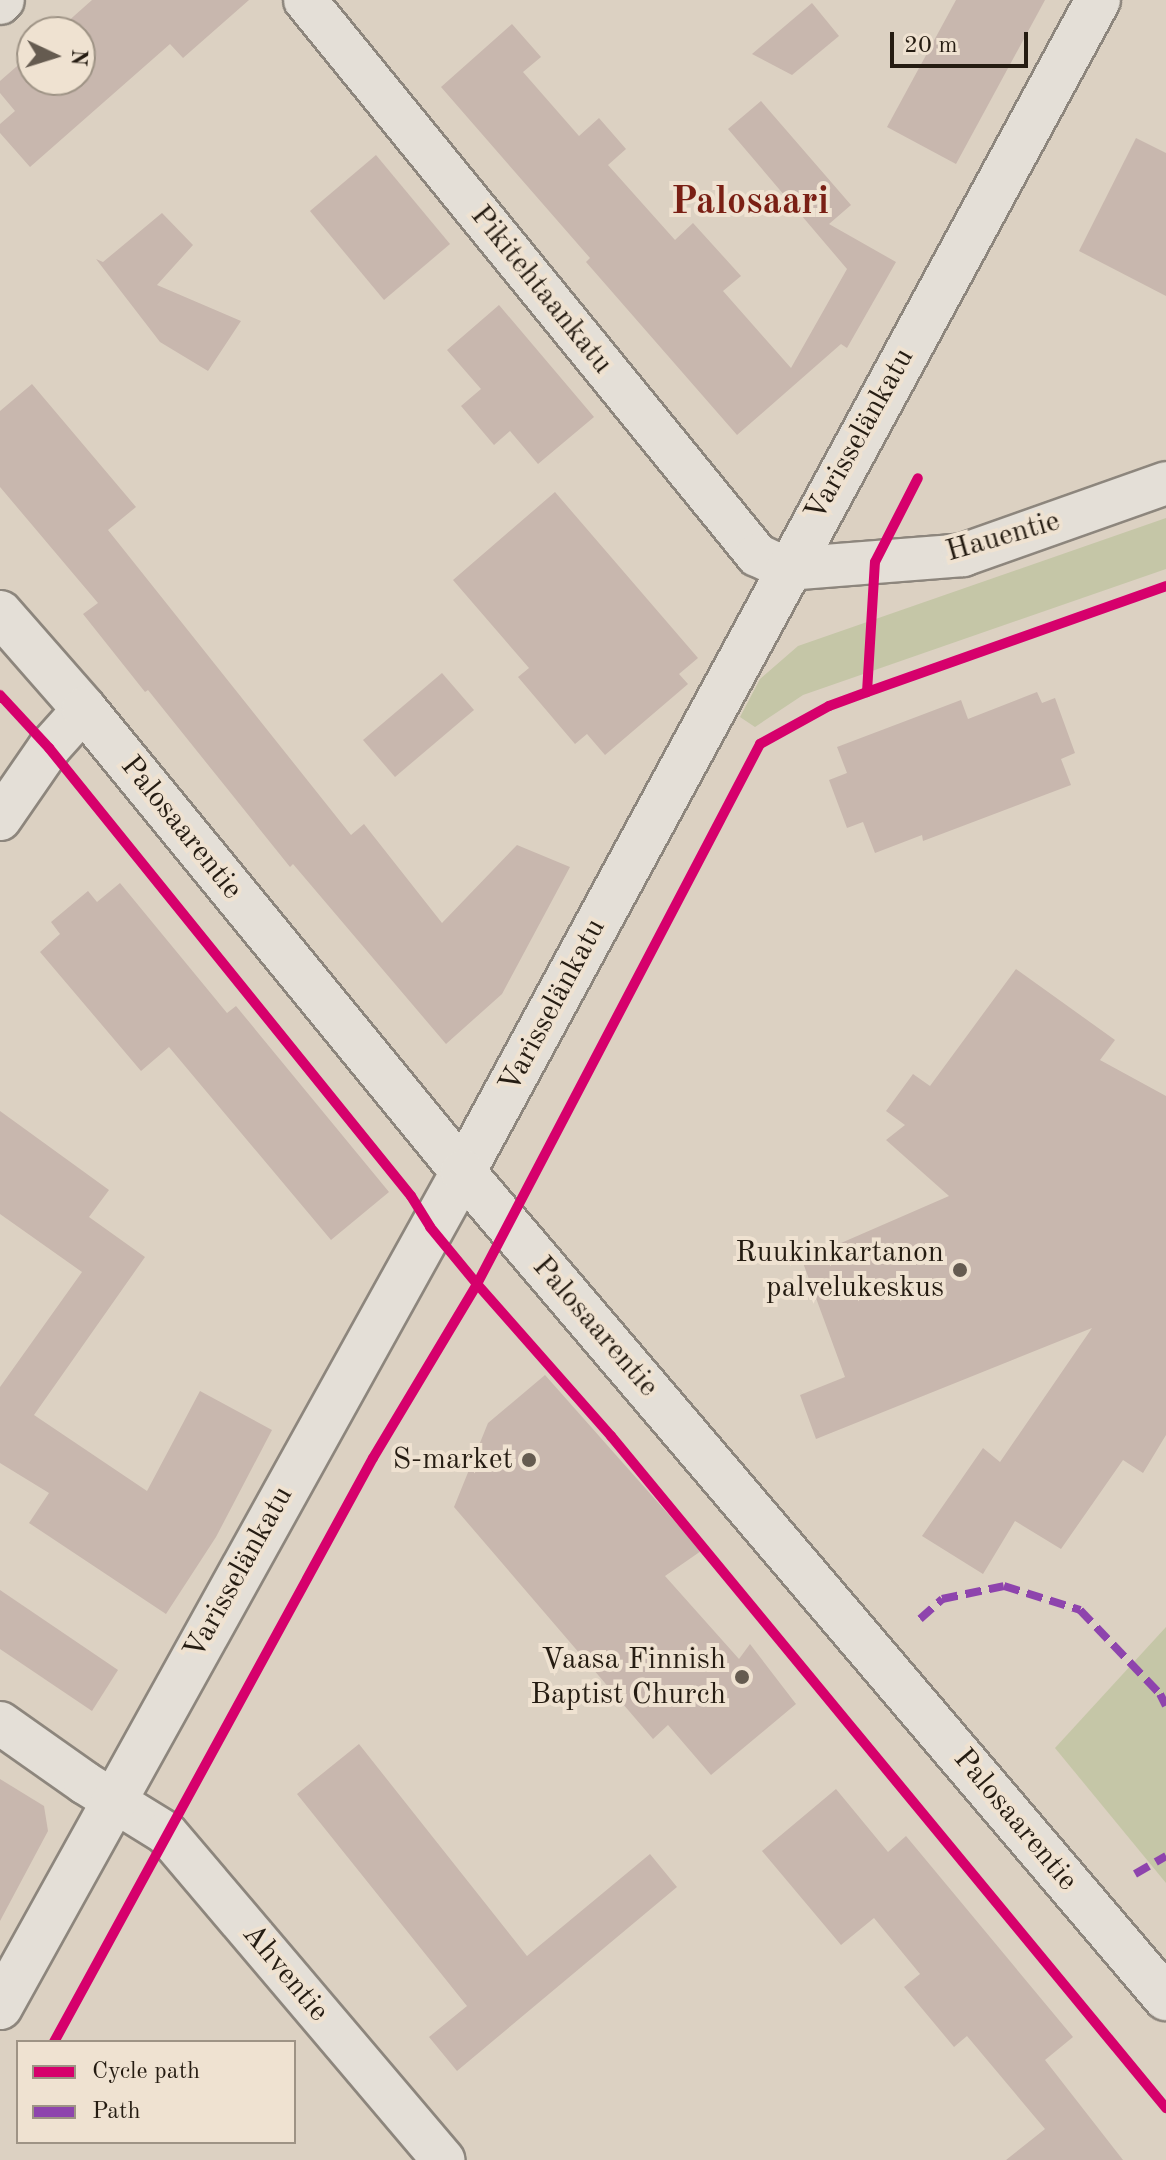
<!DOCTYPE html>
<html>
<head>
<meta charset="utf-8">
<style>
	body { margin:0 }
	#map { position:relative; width:1166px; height:2160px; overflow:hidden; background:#dcd1c2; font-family:"Old Standard TT",serif }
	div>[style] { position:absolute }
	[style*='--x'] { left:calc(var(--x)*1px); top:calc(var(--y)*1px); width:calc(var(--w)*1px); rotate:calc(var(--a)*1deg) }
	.green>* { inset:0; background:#c5c6a7 }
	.building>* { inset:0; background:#c8b7ae }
	.roads { filter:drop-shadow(2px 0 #8d867d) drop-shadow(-2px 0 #8d867d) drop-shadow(0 2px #8d867d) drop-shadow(0 -2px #8d867d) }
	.minor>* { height:42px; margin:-21px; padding:0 21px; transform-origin:21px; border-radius:21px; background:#e4dfd7 }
	.tertiary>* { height:44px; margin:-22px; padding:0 22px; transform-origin:22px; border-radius:22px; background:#e4dfd7 }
	.secondary>* { height:44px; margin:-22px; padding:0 22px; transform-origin:22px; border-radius:22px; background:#e4dfd7 }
	.quiet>* { height:8px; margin-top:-4px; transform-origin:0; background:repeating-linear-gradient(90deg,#8e44ad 0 16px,transparent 0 24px) }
	.cycleway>* { height:10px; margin:-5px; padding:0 5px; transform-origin:5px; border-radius:5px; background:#d6006c }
	.dots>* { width:22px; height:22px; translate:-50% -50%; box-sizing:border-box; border:4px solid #efe2d1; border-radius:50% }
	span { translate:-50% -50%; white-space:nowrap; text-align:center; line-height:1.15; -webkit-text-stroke:8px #efe2d1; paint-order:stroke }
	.street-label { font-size:30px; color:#251c12 }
	.poi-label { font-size:30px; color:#251c12 }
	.right { translate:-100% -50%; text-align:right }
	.district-label { font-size:38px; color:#7a1f14; font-weight:700 }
	.legend { position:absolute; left:16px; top:2040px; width:280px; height:104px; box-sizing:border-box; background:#efe2d1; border:2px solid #9e9385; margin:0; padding:10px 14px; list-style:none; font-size:24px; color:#251c12 }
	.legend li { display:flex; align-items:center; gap:16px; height:40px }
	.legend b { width:40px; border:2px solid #9e9385 }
	.north { position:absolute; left:16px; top:16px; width:80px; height:80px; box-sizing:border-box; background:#efe2d1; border:2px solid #9e9385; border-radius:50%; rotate:94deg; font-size:22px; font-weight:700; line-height:32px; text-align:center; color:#251c12 }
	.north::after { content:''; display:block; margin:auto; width:28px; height:36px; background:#655b50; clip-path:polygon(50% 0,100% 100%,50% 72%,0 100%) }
	.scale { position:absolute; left:890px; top:32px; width:138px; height:36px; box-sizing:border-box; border:4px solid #251c12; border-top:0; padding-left:10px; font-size:24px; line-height:28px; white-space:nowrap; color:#251c12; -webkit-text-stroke:6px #efe2d1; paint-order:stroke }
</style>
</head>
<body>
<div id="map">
	<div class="green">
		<div style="clip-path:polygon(1166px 518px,1166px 569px,803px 695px,755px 727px,740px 717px,760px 679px,798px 646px)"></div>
		<div style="clip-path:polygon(1166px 1627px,1166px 1883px,1055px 1748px)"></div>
	</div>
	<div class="building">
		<div style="clip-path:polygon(92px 0,249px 0,183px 58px,170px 44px,30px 167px,0 133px,0 124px,15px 111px,0 93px,0 81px,32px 53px,32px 80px,80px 80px,80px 32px,56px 32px)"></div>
		<div style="clip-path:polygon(956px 0,1045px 0,956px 164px,887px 127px)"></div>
		<div style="clip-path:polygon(812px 3px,839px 36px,792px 75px,752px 54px)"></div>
		<div style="clip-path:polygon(512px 24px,541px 57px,523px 72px,579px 136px,599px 118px,626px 149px,608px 165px,675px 240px,693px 223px,741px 276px,723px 291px,791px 368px,847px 269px,728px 129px,761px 101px,851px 205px,829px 224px,896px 262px,847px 348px,841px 344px,737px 435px,586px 262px,590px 258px,441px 87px)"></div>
		<div style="clip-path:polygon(1136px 138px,1166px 153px,1166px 296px,1079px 251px)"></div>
		<div style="clip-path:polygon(376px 155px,450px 244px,384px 300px,310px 211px)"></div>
		<div style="clip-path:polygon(162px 213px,193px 245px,157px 285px,241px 321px,208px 371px,160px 342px,96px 259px,103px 262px)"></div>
		<div style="clip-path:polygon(499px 305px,594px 417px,538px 464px,510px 431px,494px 445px,461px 406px,481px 389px,447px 350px)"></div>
		<div style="clip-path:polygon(32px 384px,136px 507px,108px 530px,351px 835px,364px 824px,442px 923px,517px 845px,570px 867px,502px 994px,446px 1044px,293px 864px,290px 867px,148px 690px,145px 692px,83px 614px,98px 603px,0 487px,0 411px)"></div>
		<div style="clip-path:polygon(555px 492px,698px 658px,679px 674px,688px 684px,605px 755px,587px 734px,575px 744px,518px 677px,529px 668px,453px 580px)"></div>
		<div style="clip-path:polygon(442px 673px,474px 710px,395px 777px,363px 740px)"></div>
		<div style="clip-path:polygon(1037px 692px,1042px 703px,1055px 698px,1075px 753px,1061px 759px,1071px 785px,923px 841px,922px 835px,875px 853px,863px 822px,847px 828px,829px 780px,847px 773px,837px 747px,961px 700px,968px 719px)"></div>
		<div style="clip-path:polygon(120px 883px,227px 1013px,236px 1006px,389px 1192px,331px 1240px,169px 1047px,141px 1071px,40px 952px,60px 934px,51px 922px,88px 891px,97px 902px)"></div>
		<div style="clip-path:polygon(1016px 969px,1115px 1040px,1100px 1060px,1166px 1096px,1166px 1435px,1143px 1473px,1123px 1460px,1061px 1549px,1015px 1521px,983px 1574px,922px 1536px,983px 1448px,1000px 1462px,1092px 1328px,816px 1439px,800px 1395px,845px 1377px,802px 1260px,949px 1196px,886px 1140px,905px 1125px,886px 1111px,913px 1074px,930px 1086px)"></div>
		<div style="clip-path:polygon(0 1111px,109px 1190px,89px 1217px,145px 1257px,34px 1415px,147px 1491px,200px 1391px,272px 1430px,216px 1537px,166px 1614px,29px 1523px,49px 1493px,0 1463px,0 1387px,82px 1272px,0 1214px)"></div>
		<div style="clip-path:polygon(545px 1375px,701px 1551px,665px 1576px,739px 1659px,750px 1644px,796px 1704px,711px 1775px,668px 1725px,653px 1739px,454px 1507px,488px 1423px)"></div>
		<div style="clip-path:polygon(0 1590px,118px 1670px,92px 1711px,0 1649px)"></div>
		<div style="clip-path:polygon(359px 1744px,527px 1956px,650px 1854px,677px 1887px,457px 2071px,429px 2037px,467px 2006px,297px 1794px)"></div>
		<div style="clip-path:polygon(0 1779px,44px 1806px,48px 1831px,0 1921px)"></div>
		<div style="clip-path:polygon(836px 1789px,888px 1852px,906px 1836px,1073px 2037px,1045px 2060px,1123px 2160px,1006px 2160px,1045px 2129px,967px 2036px,954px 2047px,904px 1987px,920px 1974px,874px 1918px,841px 1945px,762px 1851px)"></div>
	</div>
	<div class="roads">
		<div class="minor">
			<div style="--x:305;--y:0;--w:716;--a:50.84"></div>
			<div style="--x:757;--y:555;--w:33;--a:25"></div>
			<div style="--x:787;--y:569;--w:177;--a:-4.5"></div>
			<div style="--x:963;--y:555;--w:215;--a:-19.5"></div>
			<div style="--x:0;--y:3;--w:4;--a:-45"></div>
			<div style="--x:0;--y:819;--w:86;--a:-55.4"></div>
			<div style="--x:49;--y:748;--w:52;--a:-48.1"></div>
			<div style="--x:0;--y:1723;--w:104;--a:35.2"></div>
			<div style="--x:85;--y:1783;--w:95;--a:31.7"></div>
			<div style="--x:166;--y:1833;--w:429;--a:49.7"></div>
		</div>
		<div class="tertiary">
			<div style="--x:0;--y:2007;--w:955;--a:-60.99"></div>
			<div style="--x:463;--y:1172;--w:1333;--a:-61.55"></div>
		</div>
		<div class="secondary">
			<div style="--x:0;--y:613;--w:128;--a:48.8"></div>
			<div style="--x:84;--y:709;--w:598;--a:50.7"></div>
			<div style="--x:463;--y:1172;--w:1085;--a:49.6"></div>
		</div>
	</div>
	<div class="quiet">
		<div style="--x:920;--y:1619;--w:30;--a:-42"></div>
		<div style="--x:942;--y:1599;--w:63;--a:-11.8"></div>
		<div style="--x:1004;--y:1586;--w:80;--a:17.5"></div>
		<div style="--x:1080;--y:1610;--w:116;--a:46.4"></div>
		<div style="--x:1160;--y:1694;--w:13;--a:63"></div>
		<div style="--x:1135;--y:1874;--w:36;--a:-30"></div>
	</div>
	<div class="cycleway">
		<div style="--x:867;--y:692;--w:317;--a:-19.5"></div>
		<div style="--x:0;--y:695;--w:72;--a:47.2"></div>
		<div style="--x:49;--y:748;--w:576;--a:51.06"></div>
		<div style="--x:411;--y:1196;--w:36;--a:58"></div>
		<div style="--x:430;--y:1227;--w:74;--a:50.5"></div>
		<div style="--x:477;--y:1284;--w:203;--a:48.6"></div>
		<div style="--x:611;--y:1436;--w:872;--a:50.45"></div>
		<div style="--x:54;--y:2042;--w:665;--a:-61.36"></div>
		<div style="--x:373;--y:1458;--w:203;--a:-59.1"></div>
		<div style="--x:477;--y:1284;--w:610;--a:-62.34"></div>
		<div style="--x:760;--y:744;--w:79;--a:-28.8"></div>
		<div style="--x:829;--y:706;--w:40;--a:-20.2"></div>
		<div style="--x:867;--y:692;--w:130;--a:-86.5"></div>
		<div style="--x:875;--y:562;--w:94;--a:-62.9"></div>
	</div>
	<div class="dots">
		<div style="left:960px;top:1270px;background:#655b50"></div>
		<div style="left:529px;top:1460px;background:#655b50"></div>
		<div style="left:742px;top:1677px;background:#655b50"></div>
	</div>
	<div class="street-label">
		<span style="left:541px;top:290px;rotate:51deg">Pikitehtaankatu</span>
		<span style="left:860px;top:435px;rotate:-61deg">Varisselänkatu</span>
		<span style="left:1003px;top:537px;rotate:-16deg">Hauentie</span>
		<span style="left:181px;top:828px;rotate:51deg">Palosaarentie</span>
		<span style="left:553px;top:1006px;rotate:-62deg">Varisselänkatu</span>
		<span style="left:595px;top:1327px;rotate:49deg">Palosaarentie</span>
		<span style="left:239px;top:1573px;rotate:-61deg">Varisselänkatu</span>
		<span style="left:1015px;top:1820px;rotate:50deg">Palosaarentie</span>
		<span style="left:285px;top:1973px;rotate:50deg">Ahventie</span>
	</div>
	<div class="poi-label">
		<span class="right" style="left:944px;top:1270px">Ruukinkartanon<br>palvelukeskus</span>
		<span class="right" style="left:513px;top:1460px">S-market</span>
		<span class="right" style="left:726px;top:1677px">Vaasa Finnish<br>Baptist Church</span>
	</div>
	<div class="district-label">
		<span style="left:750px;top:204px">Palosaari</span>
	</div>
	<ul class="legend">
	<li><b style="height:10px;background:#d6006c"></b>Cycle path</li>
	<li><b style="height:10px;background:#8e44ad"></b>Path</li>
	</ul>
	<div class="north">N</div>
	<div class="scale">20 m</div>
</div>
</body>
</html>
